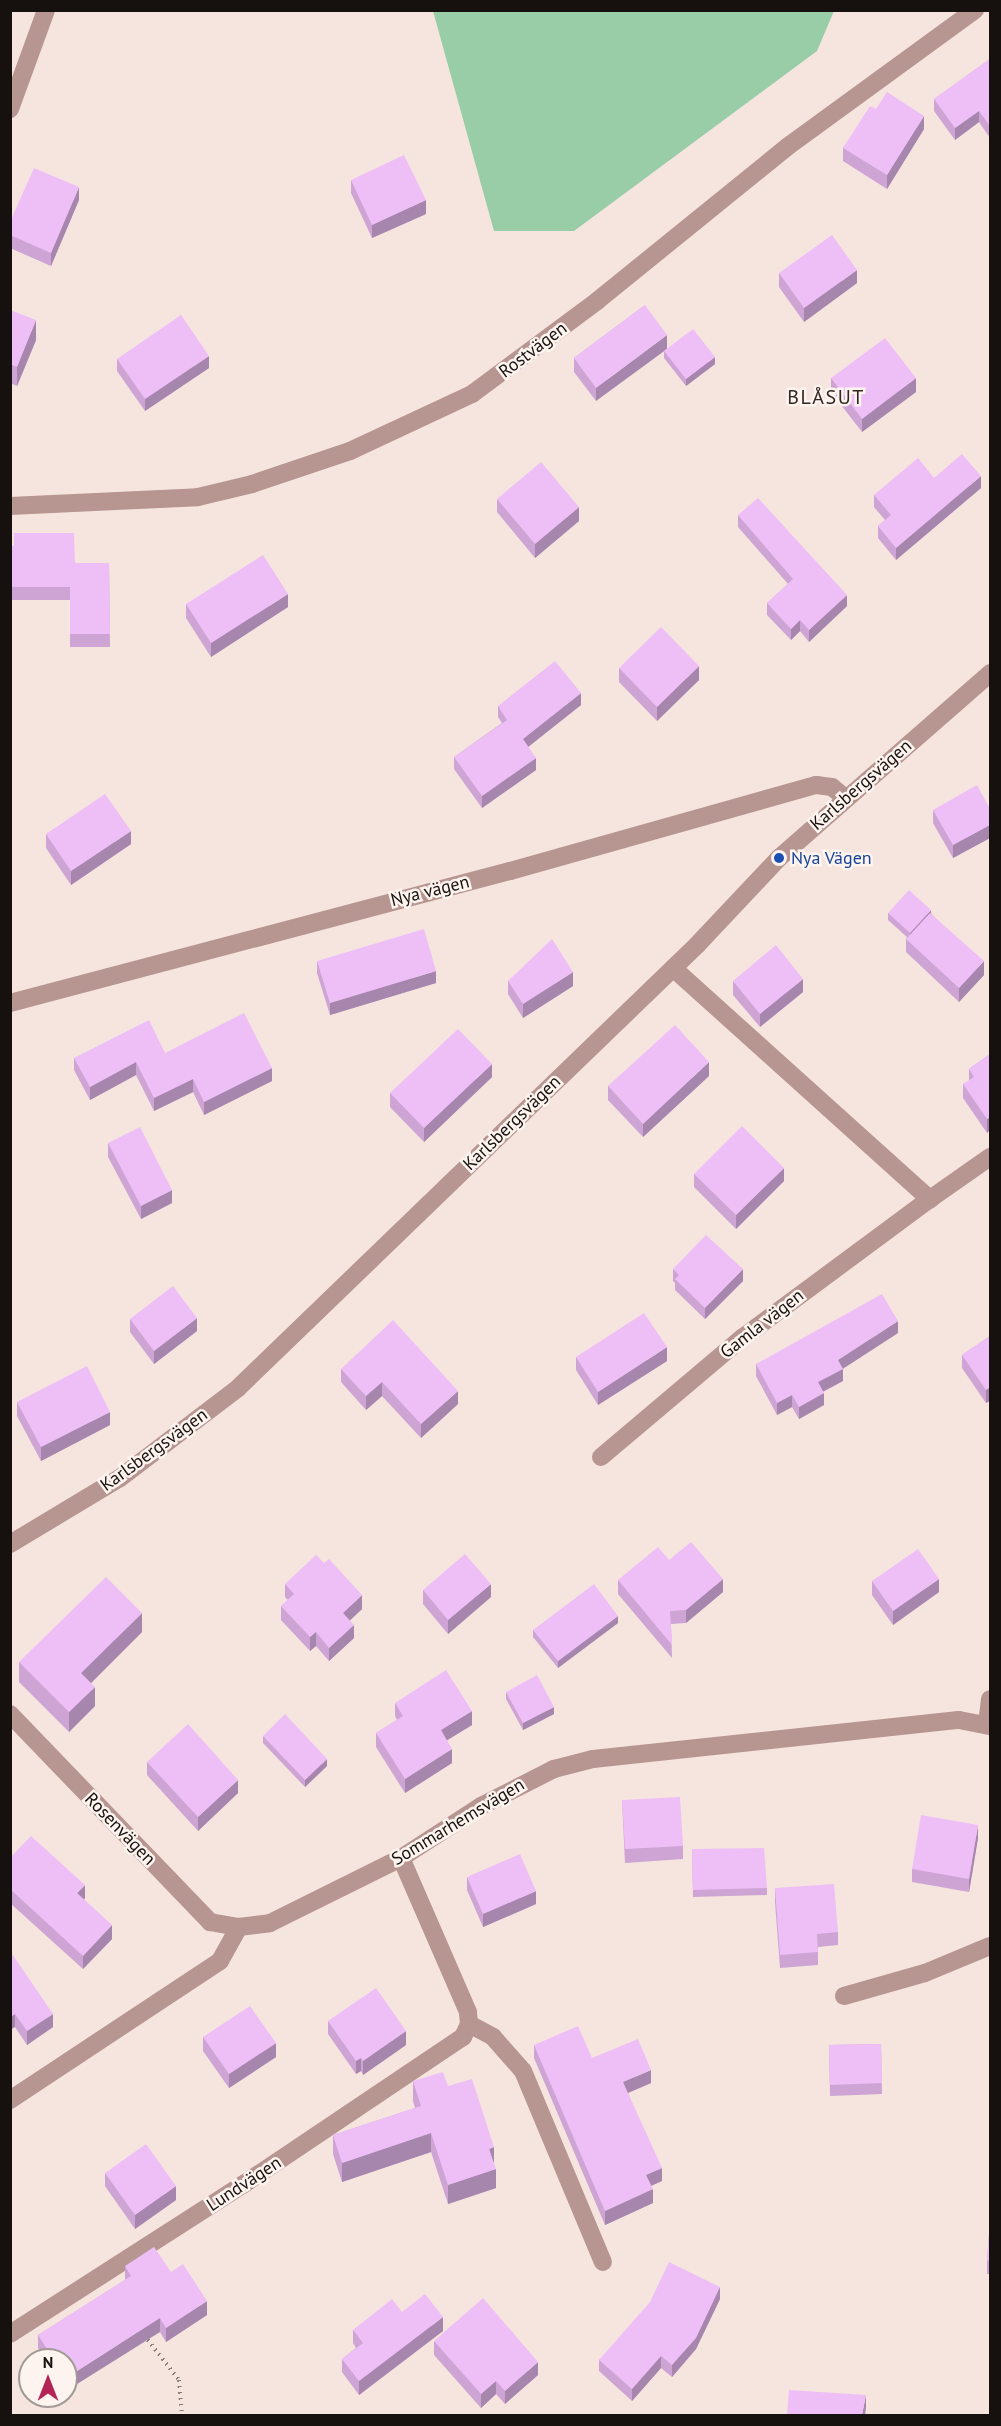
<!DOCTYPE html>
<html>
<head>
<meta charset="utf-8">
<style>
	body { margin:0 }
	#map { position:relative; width:1001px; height:2426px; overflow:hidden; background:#f5e5de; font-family:"PT Sans",sans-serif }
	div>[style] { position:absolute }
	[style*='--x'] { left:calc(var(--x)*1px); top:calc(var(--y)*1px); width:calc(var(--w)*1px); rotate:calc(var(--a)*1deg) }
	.green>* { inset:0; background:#99cda7 }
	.path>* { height:4px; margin-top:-2px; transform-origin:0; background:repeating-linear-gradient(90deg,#867c77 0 1.5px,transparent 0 6px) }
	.lane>* { height:18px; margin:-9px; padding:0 9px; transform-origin:9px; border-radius:9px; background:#b79591 }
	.street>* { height:18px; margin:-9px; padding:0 9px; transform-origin:9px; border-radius:9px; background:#b79591 }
	.wall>* { inset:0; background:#cda4d4 }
	.shaded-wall>* { inset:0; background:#a786ad }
	.building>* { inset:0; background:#eebff7 }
	.dots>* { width:16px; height:16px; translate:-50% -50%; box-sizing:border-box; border:3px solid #fdf4ef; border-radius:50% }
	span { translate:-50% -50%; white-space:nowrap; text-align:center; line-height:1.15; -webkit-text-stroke:5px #fdf4ef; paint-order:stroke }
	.street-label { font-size:18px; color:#16110f }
	.transit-label { font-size:18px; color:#164399 }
	.left { translate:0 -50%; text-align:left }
	.neighbourhood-label { font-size:20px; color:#322621; letter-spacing:1.5px }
	.frame { position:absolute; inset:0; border:12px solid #16110f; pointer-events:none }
	.north { position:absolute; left:18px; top:2348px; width:60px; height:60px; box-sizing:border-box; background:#fdf4ef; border:2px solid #a19995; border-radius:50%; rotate:0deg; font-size:16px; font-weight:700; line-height:24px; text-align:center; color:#16110f }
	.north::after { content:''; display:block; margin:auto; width:21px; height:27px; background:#b32457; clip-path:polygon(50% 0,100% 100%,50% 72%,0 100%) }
</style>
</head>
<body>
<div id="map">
	<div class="green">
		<div style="clip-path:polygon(433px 11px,433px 10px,834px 11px,817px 51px,574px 231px,494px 231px)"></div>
	</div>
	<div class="path">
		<div style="--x:144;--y:2335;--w:57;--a:52.1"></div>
		<div style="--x:179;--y:2380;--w:36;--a:85"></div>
	</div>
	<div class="lane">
		<div style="--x:844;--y:1996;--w:84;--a:-15.9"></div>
		<div style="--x:925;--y:1973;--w:70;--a:-22.6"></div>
		<div style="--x:469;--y:2024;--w:27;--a:28"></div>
		<div style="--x:493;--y:2037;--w:45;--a:48.6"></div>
		<div style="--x:523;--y:2071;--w:207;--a:67.3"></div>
	</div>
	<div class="street">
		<div style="--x:10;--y:109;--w:105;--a:-70"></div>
		<div style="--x:10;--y:506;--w:188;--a:-2.7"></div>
		<div style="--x:198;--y:497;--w:56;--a:-13.5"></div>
		<div style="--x:252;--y:484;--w:103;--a:-18.6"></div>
		<div style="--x:350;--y:451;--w:135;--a:-25"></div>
		<div style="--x:472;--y:394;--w:156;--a:-36.6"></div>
		<div style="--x:597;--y:301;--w:245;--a:-39"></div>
		<div style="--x:787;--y:147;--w:233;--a:-36.1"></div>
		<div style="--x:673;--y:968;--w:346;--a:42"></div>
		<div style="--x:930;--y:1199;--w:73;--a:-35"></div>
		<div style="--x:10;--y:1003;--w:517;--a:-14.79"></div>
		<div style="--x:510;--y:871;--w:318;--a:-15.7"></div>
		<div style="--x:816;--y:785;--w:16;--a:7"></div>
		<div style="--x:832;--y:787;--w:17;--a:40"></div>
		<div style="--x:601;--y:1457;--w:185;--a:-40.2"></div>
		<div style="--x:742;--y:1338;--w:234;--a:-36.5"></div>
		<div style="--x:10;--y:1544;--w:128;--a:-31"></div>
		<div style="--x:120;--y:1478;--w:148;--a:-37.3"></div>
		<div style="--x:238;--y:1388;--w:638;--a:-43.98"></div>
		<div style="--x:697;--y:945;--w:120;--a:-46.7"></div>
		<div style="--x:779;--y:858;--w:281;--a:-41.2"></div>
		<div style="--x:10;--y:1714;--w:289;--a:46.1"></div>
		<div style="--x:210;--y:1922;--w:29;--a:10"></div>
		<div style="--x:987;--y:1724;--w:25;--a:-83"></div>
		<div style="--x:10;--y:2100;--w:252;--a:-33.5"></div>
		<div style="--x:220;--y:1961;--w:39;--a:-61"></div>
		<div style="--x:239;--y:1927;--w:31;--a:-7"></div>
		<div style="--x:270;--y:1923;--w:146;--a:-26.4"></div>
		<div style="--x:401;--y:1858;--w:95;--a:-33"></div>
		<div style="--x:481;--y:1806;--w:82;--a:-26.9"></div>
		<div style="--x:554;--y:1769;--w:40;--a:-14.4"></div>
		<div style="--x:593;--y:1759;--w:368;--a:-6.1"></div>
		<div style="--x:959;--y:1720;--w:32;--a:11"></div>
		<div style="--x:10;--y:2334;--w:278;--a:-32.7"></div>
		<div style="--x:244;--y:2184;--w:264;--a:-33.9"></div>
		<div style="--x:463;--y:2037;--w:14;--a:-65"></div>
		<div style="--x:469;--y:2024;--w:12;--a:-95"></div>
		<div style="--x:468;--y:2012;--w:168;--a:-113.5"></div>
	</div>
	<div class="wall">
		<div style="clip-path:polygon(990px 59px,990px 138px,979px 122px,955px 140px,934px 111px,934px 99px)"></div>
		<div style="clip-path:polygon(876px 109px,924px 129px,887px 189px,843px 161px,843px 148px)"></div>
		<div style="clip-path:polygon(351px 180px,426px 214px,372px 238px,351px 193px)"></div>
		<div style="clip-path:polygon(79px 200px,51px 266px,10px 248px,10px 222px)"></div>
		<div style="clip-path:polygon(779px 273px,857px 283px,804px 322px,779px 287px)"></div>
		<div style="clip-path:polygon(645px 305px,596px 401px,574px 372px,574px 358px)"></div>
		<div style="clip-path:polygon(10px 310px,36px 340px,17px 386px,10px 383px)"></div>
		<div style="clip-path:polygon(664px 351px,715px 364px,686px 386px,664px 358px)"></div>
		<div style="clip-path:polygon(117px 359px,209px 368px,145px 411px,117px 371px)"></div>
		<div style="clip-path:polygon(831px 378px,916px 392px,862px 432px,831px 392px)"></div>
		<div style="clip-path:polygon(934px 478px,981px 488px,896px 560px,878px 538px,878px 526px,885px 520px,874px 507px,874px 495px)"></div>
		<div style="clip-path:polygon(497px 499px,579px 521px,535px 558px,497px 512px)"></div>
		<div style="clip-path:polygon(738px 515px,847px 606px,809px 642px,800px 631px,791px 640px,767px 615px,767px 603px,788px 584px,738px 527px)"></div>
		<div style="clip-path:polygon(10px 546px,75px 563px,109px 563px,110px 647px,70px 647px,70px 600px,10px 600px)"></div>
		<div style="clip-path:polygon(186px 604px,288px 607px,211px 657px,186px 618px)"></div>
		<div style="clip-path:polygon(619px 668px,699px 680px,657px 721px,619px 682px)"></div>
		<div style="clip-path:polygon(581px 705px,528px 747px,536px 770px,482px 808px,454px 769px,454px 757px,502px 723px,498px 717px,498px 706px)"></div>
		<div style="clip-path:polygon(990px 809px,990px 838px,953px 858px,933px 823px,933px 810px)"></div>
		<div style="clip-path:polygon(46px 834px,131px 844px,71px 885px,46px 848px)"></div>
		<div style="clip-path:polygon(888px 913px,931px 913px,984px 975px,959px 1002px,906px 952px,906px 939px,907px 937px,888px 920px)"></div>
		<div style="clip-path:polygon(317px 961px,436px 983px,330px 1015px,317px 973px)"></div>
		<div style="clip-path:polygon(508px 981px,573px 986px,523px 1018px,508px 994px)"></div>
		<div style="clip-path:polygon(733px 981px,803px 992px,760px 1027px,733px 995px)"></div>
		<div style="clip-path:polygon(165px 1053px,272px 1081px,204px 1115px,193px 1092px,154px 1111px,136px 1075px,90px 1100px,74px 1070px,74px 1058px)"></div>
		<div style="clip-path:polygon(990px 1054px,987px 1133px,963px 1098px,963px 1084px,969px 1081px,969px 1069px)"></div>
		<div style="clip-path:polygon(709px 1076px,643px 1137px,608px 1100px,608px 1086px)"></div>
		<div style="clip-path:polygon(492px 1077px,424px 1142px,390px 1107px,390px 1093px)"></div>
		<div style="clip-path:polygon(108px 1143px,172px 1203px,141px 1219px,108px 1157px)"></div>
		<div style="clip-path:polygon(694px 1174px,784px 1181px,736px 1229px,694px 1187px)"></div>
		<div style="clip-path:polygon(673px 1269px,743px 1281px,705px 1319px,675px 1290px,675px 1283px,673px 1281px)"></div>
		<div style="clip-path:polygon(130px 1319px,197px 1331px,154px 1364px,130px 1332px)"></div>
		<div style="clip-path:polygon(898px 1333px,843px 1368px,843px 1381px,823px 1392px,824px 1405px,799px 1419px,792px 1407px,777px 1415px,756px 1376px,756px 1364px)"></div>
		<div style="clip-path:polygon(990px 1336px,986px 1403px,962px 1368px,962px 1355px)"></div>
		<div style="clip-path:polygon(576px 1357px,667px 1361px,598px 1405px,576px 1370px)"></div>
		<div style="clip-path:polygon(341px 1369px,458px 1404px,421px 1438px,382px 1396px,366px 1410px,341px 1382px)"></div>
		<div style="clip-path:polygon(17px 1402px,110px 1425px,41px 1461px,17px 1416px)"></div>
		<div style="clip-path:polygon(669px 1560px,723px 1592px,686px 1623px,671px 1624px,672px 1658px,618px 1594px,618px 1580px)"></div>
		<div style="clip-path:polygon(872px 1581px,939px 1592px,893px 1625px,872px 1595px)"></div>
		<div style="clip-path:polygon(285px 1584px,362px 1609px,350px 1620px,354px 1638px,329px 1661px,316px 1646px,310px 1651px,281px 1620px,281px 1606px,288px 1600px,285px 1597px)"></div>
		<div style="clip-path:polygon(423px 1590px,491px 1597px,448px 1634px,423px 1604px)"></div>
		<div style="clip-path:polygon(618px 1623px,558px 1668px,533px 1637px,533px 1630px)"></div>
		<div style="clip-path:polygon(142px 1632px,91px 1683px,95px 1706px,69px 1732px,19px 1682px,19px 1662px)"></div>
		<div style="clip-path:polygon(506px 1692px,554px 1714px,523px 1730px,506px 1699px)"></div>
		<div style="clip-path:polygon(395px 1703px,472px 1725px,447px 1740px,452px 1763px,405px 1793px,376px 1747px,376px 1733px,397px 1720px,395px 1716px)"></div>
		<div style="clip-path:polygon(263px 1736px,327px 1766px,305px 1787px,263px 1743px)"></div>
		<div style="clip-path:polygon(147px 1762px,238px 1793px,198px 1831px,147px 1775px)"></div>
		<div style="clip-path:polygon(622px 1800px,683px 1846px,683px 1859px,625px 1863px)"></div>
		<div style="clip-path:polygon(978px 1838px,969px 1892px,912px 1882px,912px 1869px)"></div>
		<div style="clip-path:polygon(692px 1849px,767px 1888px,767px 1895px,693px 1897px)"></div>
		<div style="clip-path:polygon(10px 1858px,85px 1898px,84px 1899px,112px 1939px,83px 1969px,10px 1903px)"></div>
		<div style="clip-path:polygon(467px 1877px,536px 1904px,483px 1927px,467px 1890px)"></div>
		<div style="clip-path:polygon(775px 1888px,838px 1932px,838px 1945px,818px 1947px,818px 1965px,780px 1968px,775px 1902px)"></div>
		<div style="clip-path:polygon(10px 1951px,53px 2027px,27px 2045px,15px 2027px)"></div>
		<div style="clip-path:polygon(989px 1957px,990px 1957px,990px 1974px,989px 1971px)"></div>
		<div style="clip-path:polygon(328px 2021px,406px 2045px,363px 2075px,361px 2071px,356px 2074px,328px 2034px)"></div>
		<div style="clip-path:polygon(203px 2037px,276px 2057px,229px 2088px,203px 2051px)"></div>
		<div style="clip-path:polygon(881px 2044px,882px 2094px,830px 2096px,829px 2045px)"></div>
		<div style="clip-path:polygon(534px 2045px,592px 2058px,651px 2083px,628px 2093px,662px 2181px,651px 2186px,653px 2203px,605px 2225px,534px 2058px)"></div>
		<div style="clip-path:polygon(413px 2081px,448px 2086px,494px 2165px,496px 2188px,448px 2204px,431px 2152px,342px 2182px,333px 2154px,333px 2135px,415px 2108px,413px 2101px)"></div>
		<div style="clip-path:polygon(105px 2173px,176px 2200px,135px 2229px,105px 2186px)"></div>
		<div style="clip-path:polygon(990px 2222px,990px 2274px,987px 2274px,987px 2260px)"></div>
		<div style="clip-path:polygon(125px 2266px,171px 2272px,207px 2315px,166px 2342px,160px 2332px,66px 2360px,45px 2360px,38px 2348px,38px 2335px,125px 2280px)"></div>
		<div style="clip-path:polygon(720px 2299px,696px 2349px,672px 2377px,661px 2368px,632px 2401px,599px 2371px,599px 2360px)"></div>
		<div style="clip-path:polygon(402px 2312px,443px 2331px,359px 2395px,342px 2372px,342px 2359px,356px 2348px,353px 2343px,353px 2330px)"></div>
		<div style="clip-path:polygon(434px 2341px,538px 2375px,505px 2404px,496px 2394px,481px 2408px,434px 2355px)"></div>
	</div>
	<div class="shaded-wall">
		<div style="clip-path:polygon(979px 111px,979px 122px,955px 140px,955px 128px)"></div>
		<div style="clip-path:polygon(924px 116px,924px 129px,887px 189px,887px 175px)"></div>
		<div style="clip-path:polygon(79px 187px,79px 200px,51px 266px,51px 253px)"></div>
		<div style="clip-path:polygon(426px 200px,426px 214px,372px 238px,372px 225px)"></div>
		<div style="clip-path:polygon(857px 270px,857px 283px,804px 322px,804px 308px)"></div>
		<div style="clip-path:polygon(36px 320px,36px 340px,17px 386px,17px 367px)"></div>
		<div style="clip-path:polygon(667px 335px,667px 349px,596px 401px,596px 388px)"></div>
		<div style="clip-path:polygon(209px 356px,209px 368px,145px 411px,145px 399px)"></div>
		<div style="clip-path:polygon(715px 357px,715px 364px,686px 386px,686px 379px)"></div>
		<div style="clip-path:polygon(916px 378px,916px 392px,862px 432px,862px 419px)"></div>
		<div style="clip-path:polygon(981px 476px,981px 488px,896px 560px,896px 548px)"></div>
		<div style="clip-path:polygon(579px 507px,579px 521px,535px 558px,535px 544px)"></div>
		<div style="clip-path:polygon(288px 594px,288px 607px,211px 657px,211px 643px)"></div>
		<div style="clip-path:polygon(847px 595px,847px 606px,809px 642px,809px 630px)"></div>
		<div style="clip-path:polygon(800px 620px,800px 631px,791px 640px,791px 629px)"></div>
		<div style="clip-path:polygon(699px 666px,699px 680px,657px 721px,657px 707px)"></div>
		<div style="clip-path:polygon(581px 693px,581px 705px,523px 751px,523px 739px)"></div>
		<div style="clip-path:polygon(536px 758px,536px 770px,482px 808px,482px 796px)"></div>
		<div style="clip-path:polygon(990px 825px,990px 838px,953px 858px,953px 845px)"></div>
		<div style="clip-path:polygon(131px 831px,131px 844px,71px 885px,71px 871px)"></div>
		<div style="clip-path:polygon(931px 910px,931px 917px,910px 940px,910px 933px)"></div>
		<div style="clip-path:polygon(984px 961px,984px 975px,959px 1002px,959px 988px)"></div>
		<div style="clip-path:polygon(436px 971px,436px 983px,330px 1015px,330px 1003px)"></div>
		<div style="clip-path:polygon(573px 972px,573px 986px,523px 1018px,523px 1004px)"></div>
		<div style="clip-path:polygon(803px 979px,803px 992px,760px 1027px,760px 1014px)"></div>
		<div style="clip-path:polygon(136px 1062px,136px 1075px,90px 1100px,90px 1087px)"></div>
		<div style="clip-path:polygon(709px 1062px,709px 1076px,643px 1137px,643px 1124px)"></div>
		<div style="clip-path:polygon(492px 1064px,492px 1077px,424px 1142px,424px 1128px)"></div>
		<div style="clip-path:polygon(272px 1068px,272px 1081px,204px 1115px,204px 1102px)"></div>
		<div style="clip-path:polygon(193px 1079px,193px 1092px,154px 1111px,154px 1098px)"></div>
		<div style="clip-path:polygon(990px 1117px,990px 1130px,987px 1133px,987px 1119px)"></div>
		<div style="clip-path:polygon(784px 1168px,784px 1181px,736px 1229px,736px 1215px)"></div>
		<div style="clip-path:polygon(172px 1190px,172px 1203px,141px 1219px,141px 1206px)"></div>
		<div style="clip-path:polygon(743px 1269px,743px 1281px,705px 1319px,705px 1308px)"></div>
		<div style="clip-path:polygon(197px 1318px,197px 1331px,154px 1364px,154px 1351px)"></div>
		<div style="clip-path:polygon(898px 1321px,898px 1333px,838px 1372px,838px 1360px)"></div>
		<div style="clip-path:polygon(667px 1347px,667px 1361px,598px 1405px,598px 1392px)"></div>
		<div style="clip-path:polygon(843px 1369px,843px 1381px,818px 1394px,818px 1382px)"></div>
		<div style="clip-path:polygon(382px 1382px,382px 1396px,366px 1410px,366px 1396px)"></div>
		<div style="clip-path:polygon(990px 1387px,990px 1401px,986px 1403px,986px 1390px)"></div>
		<div style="clip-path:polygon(458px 1391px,458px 1404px,421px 1438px,421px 1424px)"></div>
		<div style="clip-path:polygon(824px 1393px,824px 1405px,799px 1419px,799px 1407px)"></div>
		<div style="clip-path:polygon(792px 1395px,792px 1407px,777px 1415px,777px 1403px)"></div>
		<div style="clip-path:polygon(110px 1412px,110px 1425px,41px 1461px,41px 1447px)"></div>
		<div style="clip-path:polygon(723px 1579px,723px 1592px,686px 1623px,686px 1610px)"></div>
		<div style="clip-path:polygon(939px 1579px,939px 1592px,893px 1625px,893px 1611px)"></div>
		<div style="clip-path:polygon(491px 1584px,491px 1597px,448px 1634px,448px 1620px)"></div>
		<div style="clip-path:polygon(362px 1595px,362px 1609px,343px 1627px,343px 1613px)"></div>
		<div style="clip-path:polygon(142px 1613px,142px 1632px,81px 1693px,81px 1673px)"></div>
		<div style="clip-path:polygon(618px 1616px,618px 1623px,558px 1668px,558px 1661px)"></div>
		<div style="clip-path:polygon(354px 1625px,354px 1638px,329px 1661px,329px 1648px)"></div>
		<div style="clip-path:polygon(316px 1632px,316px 1646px,310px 1651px,310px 1637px)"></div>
		<div style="clip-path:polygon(95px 1687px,95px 1706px,69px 1732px,69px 1712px)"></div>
		<div style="clip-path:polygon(554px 1707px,554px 1714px,523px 1730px,523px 1723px)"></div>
		<div style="clip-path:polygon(472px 1711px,472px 1725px,441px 1744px,441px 1730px)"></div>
		<div style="clip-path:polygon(452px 1749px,452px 1763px,405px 1793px,405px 1779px)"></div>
		<div style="clip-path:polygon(327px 1759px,327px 1766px,305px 1787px,305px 1780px)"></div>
		<div style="clip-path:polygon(238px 1780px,238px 1793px,198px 1831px,198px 1817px)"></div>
		<div style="clip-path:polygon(978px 1825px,978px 1838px,969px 1892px,969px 1879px)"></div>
		<div style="clip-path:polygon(85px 1885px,85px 1898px,77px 1907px,77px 1893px)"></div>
		<div style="clip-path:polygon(536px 1891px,536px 1904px,483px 1927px,483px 1914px)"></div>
		<div style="clip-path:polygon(112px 1925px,112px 1939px,83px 1969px,83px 1956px)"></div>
		<div style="clip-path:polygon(15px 2014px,15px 2027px,10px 2030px,10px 2017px)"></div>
		<div style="clip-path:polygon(53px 2014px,53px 2027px,27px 2045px,27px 2031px)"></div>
		<div style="clip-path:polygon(406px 2031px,406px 2045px,363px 2075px,363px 2061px)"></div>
		<div style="clip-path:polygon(276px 2043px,276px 2057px,229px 2088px,229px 2074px)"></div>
		<div style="clip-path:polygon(361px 2058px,361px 2071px,356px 2074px,356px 2061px)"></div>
		<div style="clip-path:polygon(651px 2070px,651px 2083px,623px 2095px,623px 2082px)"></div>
		<div style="clip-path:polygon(431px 2133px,431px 2152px,342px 2182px,342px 2163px)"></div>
		<div style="clip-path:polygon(494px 2147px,494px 2166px,489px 2149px)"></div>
		<div style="clip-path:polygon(662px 2168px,662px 2181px,646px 2188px,646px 2175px)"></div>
		<div style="clip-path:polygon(496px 2169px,496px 2188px,448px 2204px,448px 2185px)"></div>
		<div style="clip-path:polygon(176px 2186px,176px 2200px,135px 2229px,135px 2215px)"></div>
		<div style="clip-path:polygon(653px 2189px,653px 2203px,605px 2225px,605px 2211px)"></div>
		<div style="clip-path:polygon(720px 2287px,720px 2299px,696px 2349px,672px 2377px,672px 2365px)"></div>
		<div style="clip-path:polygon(207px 2301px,207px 2315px,166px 2342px,166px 2328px)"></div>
		<div style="clip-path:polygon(443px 2317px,443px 2331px,359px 2395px,359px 2381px)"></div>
		<div style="clip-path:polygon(160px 2318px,160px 2332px,66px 2391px,66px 2378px)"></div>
		<div style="clip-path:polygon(661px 2356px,661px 2368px,632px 2401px,632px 2389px)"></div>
		<div style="clip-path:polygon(538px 2362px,538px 2375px,505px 2404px,505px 2391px)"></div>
		<div style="clip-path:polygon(496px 2381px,496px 2394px,481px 2408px,481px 2394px)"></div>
		<div style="clip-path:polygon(866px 2395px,866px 2408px,865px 2415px,862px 2415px)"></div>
	</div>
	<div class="building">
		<div style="clip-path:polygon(990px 59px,990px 126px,979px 111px,955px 128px,934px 99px)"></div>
		<div style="clip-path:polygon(887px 92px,924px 116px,887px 175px,843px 148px,870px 106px,876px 109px)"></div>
		<div style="clip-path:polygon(404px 155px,426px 200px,372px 225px,351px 180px)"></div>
		<div style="clip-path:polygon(34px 168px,79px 187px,51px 253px,10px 235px,10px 222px)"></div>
		<div style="clip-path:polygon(832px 235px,857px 270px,804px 308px,779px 273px)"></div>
		<div style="clip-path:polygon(645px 305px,667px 335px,596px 388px,574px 358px)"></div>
		<div style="clip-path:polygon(10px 310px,36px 320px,17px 367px,10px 364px)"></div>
		<div style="clip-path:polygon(181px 315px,209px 356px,145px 399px,117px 359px)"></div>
		<div style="clip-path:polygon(693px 329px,715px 357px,686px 379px,664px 351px)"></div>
		<div style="clip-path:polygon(885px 338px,916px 378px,862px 419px,831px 378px)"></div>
		<div style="clip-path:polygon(962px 454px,981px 476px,896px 548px,878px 526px,891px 515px,874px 495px,918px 458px,934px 478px)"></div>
		<div style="clip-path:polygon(541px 462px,579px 507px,535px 544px,497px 499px)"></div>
		<div style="clip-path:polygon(758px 498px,847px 595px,809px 630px,800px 620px,791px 629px,767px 603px,793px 579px,738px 515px)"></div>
		<div style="clip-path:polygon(14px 533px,74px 533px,75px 563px,109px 563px,110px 634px,70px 634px,70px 587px,10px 587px,10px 546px,14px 546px)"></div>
		<div style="clip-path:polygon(263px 555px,288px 594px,211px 643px,186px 604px)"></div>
		<div style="clip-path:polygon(661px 627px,699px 666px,657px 707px,619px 668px)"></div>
		<div style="clip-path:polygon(555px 661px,581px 693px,523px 739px,536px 758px,482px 796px,454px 757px,507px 720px,498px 706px)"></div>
		<div style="clip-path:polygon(977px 785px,990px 809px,990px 825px,953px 845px,933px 810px)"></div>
		<div style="clip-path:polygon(105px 794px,131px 831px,71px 871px,46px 834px)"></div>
		<div style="clip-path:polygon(909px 890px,931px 910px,910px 933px,888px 913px)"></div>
		<div style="clip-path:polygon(930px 913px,984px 961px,959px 988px,906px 939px)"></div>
		<div style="clip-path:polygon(424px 929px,436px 971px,330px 1003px,317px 961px)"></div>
		<div style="clip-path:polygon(552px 939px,573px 972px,523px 1004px,508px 981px)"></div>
		<div style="clip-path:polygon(776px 945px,803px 979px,760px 1014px,733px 981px)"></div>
		<div style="clip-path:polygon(244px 1013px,272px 1068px,204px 1102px,193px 1079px,154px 1098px,136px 1062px,90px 1087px,74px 1058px,149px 1020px,165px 1053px)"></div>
		<div style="clip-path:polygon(675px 1025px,709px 1062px,643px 1124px,608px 1086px)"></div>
		<div style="clip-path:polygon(458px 1029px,492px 1064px,424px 1128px,390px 1093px)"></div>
		<div style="clip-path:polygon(990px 1054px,990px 1117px,987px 1119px,963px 1084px,974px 1077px,969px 1069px)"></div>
		<div style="clip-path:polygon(742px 1126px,784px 1168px,736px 1215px,694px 1174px)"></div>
		<div style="clip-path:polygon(140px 1127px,172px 1190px,141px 1206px,108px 1143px)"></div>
		<div style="clip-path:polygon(706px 1235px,743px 1269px,705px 1308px,675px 1279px,679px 1275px,673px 1269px)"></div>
		<div style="clip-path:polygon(173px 1286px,197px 1318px,154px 1351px,130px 1319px)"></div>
		<div style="clip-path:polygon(882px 1294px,898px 1321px,838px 1360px,843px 1369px,818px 1382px,824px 1393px,799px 1407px,792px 1395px,777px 1403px,756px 1364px)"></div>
		<div style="clip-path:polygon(644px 1313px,667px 1347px,598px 1392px,576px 1357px)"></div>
		<div style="clip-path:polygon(393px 1320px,458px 1391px,421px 1424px,382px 1382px,366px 1396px,341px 1369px)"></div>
		<div style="clip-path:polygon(990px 1336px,990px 1387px,986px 1390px,962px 1355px)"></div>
		<div style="clip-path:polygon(87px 1366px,110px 1412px,41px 1447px,17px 1402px)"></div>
		<div style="clip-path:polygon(691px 1542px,723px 1579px,686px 1610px,670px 1611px,672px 1645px,618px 1580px,658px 1547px,669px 1560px)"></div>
		<div style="clip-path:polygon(918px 1549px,939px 1579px,893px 1611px,872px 1581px)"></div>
		<div style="clip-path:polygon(465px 1554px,491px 1584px,448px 1620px,423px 1590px)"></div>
		<div style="clip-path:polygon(316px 1555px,324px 1563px,329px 1559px,362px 1595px,343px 1613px,354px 1625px,329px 1648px,316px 1632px,310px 1637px,281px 1606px,294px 1594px,285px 1584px)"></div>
		<div style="clip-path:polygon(106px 1577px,142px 1613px,81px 1673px,95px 1687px,69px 1712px,19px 1662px)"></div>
		<div style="clip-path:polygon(594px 1584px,618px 1616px,558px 1661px,533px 1630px)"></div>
		<div style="clip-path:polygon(446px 1670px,472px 1711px,441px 1730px,452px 1749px,405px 1779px,376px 1733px,403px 1716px,395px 1703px)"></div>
		<div style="clip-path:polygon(537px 1675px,554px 1707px,523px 1723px,506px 1692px)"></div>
		<div style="clip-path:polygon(285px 1714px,327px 1759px,305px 1780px,263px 1736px)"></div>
		<div style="clip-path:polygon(188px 1724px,238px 1780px,198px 1817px,147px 1762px)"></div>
		<div style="clip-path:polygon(680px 1797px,683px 1846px,625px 1849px,622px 1800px)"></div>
		<div style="clip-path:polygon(921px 1815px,978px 1825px,969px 1879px,912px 1869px)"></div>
		<div style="clip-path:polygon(31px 1836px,85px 1885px,77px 1893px,112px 1925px,83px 1956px,10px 1889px,10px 1858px)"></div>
		<div style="clip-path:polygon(764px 1848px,767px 1888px,693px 1890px,692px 1849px)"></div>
		<div style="clip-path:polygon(520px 1854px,536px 1891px,483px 1914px,467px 1877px)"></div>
		<div style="clip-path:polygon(834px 1884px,838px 1932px,817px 1934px,818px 1952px,780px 1955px,775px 1888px)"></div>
		<div style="clip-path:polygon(10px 1951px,53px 2014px,27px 2031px,15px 2014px,10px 2017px)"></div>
		<div style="clip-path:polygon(376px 1988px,406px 2031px,363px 2061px,361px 2058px,356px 2061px,328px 2021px)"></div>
		<div style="clip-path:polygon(250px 2006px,276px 2043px,229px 2074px,203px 2037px)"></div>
		<div style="clip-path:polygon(578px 2026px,592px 2058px,638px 2039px,651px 2070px,623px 2082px,662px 2168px,646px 2175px,653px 2189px,605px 2211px,534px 2045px)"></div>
		<div style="clip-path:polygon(881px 2044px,882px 2083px,830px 2085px,829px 2045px)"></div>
		<div style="clip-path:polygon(443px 2072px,448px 2086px,472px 2079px,494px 2147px,489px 2149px,496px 2169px,448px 2185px,431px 2133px,342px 2163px,333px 2135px,421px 2106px,413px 2081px)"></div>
		<div style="clip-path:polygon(146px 2144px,176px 2186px,135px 2215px,105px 2173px)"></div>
		<div style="clip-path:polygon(990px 2222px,990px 2261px,987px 2260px)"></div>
		<div style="clip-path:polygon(154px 2247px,171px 2272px,183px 2264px,207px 2301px,166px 2328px,160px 2318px,66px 2378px,66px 2360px,54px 2360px,38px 2335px,131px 2276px,125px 2266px)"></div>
		<div style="clip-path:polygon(669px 2262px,720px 2287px,696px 2338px,672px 2365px,661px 2356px,632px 2389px,599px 2360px,650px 2302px)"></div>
		<div style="clip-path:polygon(425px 2294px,443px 2317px,359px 2381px,342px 2359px,363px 2343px,353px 2330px,392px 2299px,402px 2312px)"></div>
		<div style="clip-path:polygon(483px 2298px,538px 2362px,505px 2391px,496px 2381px,481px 2394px,434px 2341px)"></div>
		<div style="clip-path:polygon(789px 2390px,866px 2395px,862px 2415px,787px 2415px)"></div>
	</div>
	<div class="dots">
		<div style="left:779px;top:858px;background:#1a4fb4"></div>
	</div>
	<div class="street-label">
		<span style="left:533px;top:350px;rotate:-37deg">Rostvägen</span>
		<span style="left:861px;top:785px;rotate:-41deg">Karlsbergsvägen</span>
		<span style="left:430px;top:891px;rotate:-14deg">Nya vägen</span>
		<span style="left:512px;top:1123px;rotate:-44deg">Karlsbergsvägen</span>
		<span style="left:762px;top:1324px;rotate:-38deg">Gamla vägen</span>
		<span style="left:154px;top:1450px;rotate:-36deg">Karlsbergsvägen</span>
		<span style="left:458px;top:1822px;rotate:-31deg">Sommarhemsvägen</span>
		<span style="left:120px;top:1829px;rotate:46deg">Rosenvägen</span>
		<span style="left:244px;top:2184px;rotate:-33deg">Lundvägen</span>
	</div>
	<div class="transit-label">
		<span class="left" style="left:791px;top:858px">Nya Vägen</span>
	</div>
	<div class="neighbourhood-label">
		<span style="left:826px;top:397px">BLÅSUT</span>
	</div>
	<div class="frame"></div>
	<div class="north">N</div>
</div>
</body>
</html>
